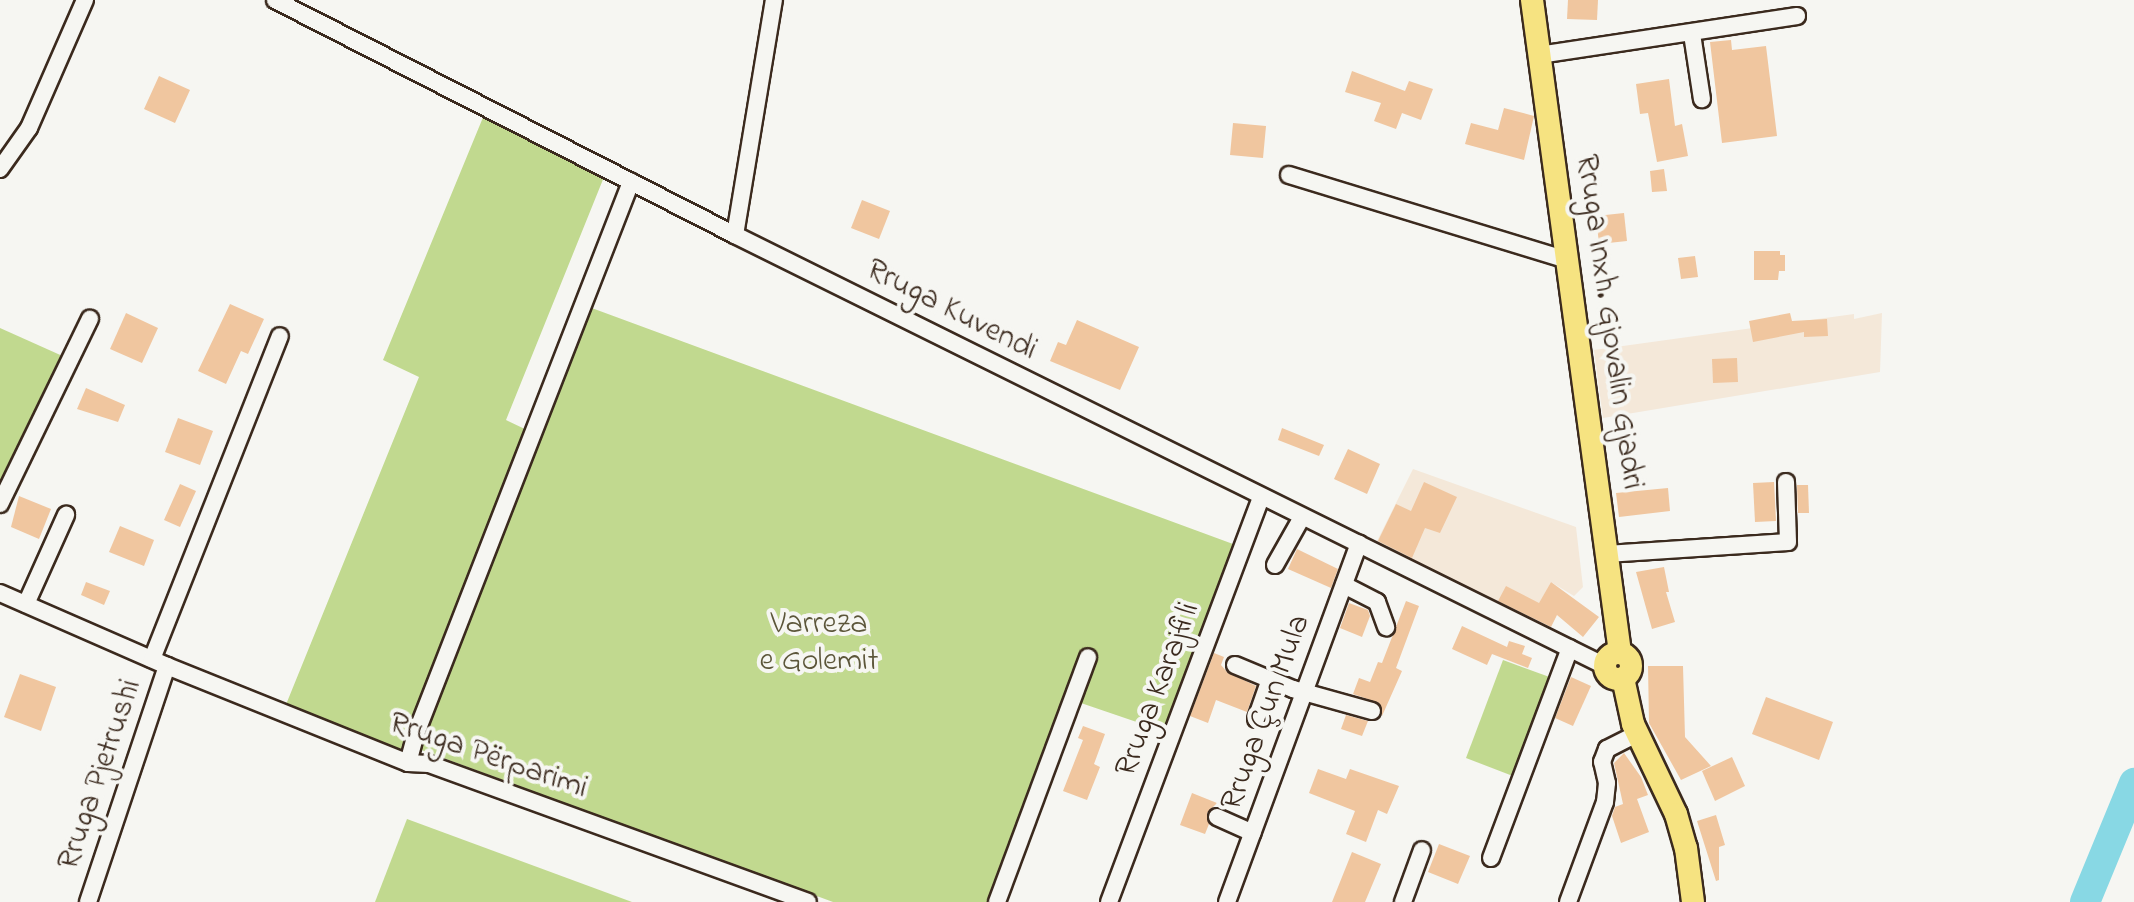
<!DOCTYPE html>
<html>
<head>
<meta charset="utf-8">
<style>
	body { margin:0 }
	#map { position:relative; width:2134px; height:902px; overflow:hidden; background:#f6f6f2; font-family:"Indie Flower",sans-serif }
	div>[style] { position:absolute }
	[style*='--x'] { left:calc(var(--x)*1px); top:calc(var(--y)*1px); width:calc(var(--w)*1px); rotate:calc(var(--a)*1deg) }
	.built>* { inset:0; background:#f4e8d9 }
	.green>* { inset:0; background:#c1d98f }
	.river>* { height:30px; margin:-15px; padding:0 15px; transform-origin:15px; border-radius:15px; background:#88d8e4 }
	.building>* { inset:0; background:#f0c69f }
	.roads { filter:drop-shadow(2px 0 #3b2a1e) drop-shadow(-2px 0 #3b2a1e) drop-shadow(0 2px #3b2a1e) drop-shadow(0 -2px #3b2a1e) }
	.minor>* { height:16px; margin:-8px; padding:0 8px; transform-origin:8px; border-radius:8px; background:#f6f6f2 }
	.major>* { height:22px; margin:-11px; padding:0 11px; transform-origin:11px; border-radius:11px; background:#f6e381 }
	.major>.ring { margin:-11px; padding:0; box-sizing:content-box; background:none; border:22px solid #f6e381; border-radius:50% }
	span { translate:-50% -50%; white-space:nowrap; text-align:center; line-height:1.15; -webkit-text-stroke:8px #f6f6f2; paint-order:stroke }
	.street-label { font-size:32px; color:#3b2a1e }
	.park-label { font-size:32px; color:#5c563a }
</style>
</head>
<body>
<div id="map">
	<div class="built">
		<div style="clip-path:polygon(1882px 313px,1880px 372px,1603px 418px,1594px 350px,1854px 314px,1854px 319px)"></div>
		<div style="clip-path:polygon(1413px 469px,1576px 527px,1583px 587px,1574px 596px,1551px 582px,1530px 620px,1376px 543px)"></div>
	</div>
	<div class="green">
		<div style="clip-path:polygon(484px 115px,604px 177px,506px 420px,529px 431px,401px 751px,285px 707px,419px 377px,383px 360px)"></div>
		<div style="clip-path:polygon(589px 307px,1233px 544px,1163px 731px,1078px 702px,1003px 902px,833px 902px,416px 748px)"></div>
		<div style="clip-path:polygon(0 328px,67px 358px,0 494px)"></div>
		<div style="clip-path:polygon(1503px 660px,1555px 679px,1518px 778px,1466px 758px)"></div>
		<div style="clip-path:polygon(407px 819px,632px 902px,375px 902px)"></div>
	</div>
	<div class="river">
		<div style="--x:2085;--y:902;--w:129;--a:-67.6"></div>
	</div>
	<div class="building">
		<div style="clip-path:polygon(1568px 0,1598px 0,1597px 20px,1567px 19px)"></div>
		<div style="clip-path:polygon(1731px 40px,1732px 50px,1766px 46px,1777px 136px,1722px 143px,1710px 42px)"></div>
		<div style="clip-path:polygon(1352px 71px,1405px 91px,1409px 81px,1433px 89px,1421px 120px,1402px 113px,1396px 129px,1374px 121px,1381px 103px,1345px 92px)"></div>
		<div style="clip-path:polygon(159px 76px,190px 90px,175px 123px,144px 109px)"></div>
		<div style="clip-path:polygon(1669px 79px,1675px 126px,1682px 124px,1688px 156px,1657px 162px,1648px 113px,1640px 114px,1636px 84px)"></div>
		<div style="clip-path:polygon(1504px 108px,1534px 116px,1524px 160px,1465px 144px,1471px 123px,1498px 130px)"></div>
		<div style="clip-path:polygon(1233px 123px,1266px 126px,1263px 158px,1230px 155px)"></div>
		<div style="clip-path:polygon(1664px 169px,1667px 191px,1652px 192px,1650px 171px)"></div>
		<div style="clip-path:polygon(862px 200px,890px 211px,879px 239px,851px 228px)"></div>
		<div style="clip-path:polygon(1624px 213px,1627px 241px,1599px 244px,1596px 216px)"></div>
		<div style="clip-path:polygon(1754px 251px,1780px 251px,1780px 255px,1785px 255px,1785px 271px,1779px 271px,1778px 280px,1754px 280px)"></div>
		<div style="clip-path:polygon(1695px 256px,1698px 277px,1681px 279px,1678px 258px)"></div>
		<div style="clip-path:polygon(230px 304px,264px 319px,248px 354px,241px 351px,226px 384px,198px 371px)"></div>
		<div style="clip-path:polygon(126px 313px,158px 328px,142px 363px,110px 349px)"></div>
		<div style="clip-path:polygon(1790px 313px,1792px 321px,1827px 319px,1828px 336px,1804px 337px,1804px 332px,1753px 342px,1749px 321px)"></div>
		<div style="clip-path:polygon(1077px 320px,1139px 347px,1120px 390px,1050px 361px,1058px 342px,1066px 345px)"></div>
		<div style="clip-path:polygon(1737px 358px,1738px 382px,1713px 383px,1712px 359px)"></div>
		<div style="clip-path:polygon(86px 388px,125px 405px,118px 422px,77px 409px)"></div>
		<div style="clip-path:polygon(178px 418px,213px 431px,200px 465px,165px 452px)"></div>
		<div style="clip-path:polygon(1282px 428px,1324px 445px,1319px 456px,1278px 440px)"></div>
		<div style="clip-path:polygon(1348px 449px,1380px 464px,1367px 494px,1334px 479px)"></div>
		<div style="clip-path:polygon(1424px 482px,1457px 497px,1440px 533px,1425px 528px,1412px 558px,1378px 541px,1396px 504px,1411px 511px)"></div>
		<div style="clip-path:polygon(1774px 482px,1776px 521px,1755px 522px,1753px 483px)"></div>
		<div style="clip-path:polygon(180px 484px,196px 491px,180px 527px,164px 520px)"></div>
		<div style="clip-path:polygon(1797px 485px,1808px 485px,1809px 513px,1798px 513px)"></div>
		<div style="clip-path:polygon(1668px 488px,1670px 511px,1619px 517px,1616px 493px)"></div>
		<div style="clip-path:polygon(19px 496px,51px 509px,39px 539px,11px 527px)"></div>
		<div style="clip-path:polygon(120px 526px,154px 540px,144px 566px,109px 552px)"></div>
		<div style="clip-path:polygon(1297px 549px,1338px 569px,1331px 588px,1288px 569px)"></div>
		<div style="clip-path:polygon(1664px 567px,1669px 592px,1666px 592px,1675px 622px,1652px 629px,1636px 572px)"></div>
		<div style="clip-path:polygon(86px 582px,110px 591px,104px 605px,81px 595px)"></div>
		<div style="clip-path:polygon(1551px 582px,1599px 617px,1583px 637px,1557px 615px,1551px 627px,1498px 601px,1506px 586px,1539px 603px)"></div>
		<div style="clip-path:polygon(1406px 601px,1419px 606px,1396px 668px,1402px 671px,1382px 716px,1379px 703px,1353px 694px,1359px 678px,1370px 682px,1378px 662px,1382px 663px)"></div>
		<div style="clip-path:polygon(1349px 603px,1368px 610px,1370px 616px,1362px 637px,1340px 628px)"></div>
		<div style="clip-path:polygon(1462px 626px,1507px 647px,1509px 641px,1525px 646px,1522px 654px,1532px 658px,1528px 668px,1492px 654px,1487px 665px,1452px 649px)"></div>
		<div style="clip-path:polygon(1214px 653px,1224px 657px,1221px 665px,1227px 672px,1256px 686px,1247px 712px,1216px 700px,1208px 723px,1190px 716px)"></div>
		<div style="clip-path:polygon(1648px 666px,1683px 666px,1685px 737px,1711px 766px,1681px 780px,1649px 723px)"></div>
		<div style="clip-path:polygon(20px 674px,56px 687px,41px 731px,4px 717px)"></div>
		<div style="clip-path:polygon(1571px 677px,1591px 686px,1573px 726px,1555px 718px)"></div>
		<div style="clip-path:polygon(1766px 697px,1833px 722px,1819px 760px,1752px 734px)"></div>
		<div style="clip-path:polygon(1346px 715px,1368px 721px,1362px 736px,1341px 729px)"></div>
		<div style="clip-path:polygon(1083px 726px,1105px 734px,1094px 764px,1100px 767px,1087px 800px,1063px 791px,1083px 740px,1078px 738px)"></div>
		<div style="clip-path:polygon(1624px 753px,1641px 777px,1648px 795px,1637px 799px,1649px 832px,1621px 843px,1612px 816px,1615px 807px,1623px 804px,1614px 763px)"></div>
		<div style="clip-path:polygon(1732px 757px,1745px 786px,1715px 801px,1702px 771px)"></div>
		<div style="clip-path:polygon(1318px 769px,1346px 779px,1350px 769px,1399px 786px,1387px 814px,1378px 810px,1366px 842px,1346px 834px,1355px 811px,1309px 793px)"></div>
		<div style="clip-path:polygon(1192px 793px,1217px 803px,1207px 813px,1209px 824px,1205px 834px,1180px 825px)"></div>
		<div style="clip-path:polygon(1716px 815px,1725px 845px,1719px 847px,1719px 880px,1716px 881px,1697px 821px)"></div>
		<div style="clip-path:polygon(1439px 844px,1470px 856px,1458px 884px,1428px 872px)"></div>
		<div style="clip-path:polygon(1352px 852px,1381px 864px,1365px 902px,1332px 902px)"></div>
	</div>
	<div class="roads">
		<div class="minor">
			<div style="--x:275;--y:0;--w:517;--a:27.06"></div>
			<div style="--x:735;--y:235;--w:971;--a:26.35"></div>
			<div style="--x:1692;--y:34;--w:66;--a:81.3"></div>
			<div style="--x:1539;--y:55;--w:261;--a:-8.6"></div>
			<div style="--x:0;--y:169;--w:50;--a:-54.7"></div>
			<div style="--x:29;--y:128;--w:140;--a:-66.4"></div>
			<div style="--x:1289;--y:175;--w:291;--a:17"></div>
			<div style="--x:735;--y:235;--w:238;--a:-80.6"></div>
			<div style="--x:0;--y:504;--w:206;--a:-64.1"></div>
			<div style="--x:1607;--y:554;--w:181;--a:-3.8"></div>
			<div style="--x:1788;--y:542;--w:60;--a:-91.9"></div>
			<div style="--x:1275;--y:565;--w:55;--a:-60.6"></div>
			<div style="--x:1344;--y:585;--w:37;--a:27"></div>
			<div style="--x:1377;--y:602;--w:27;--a:70"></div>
			<div style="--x:0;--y:593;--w:182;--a:23.6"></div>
			<div style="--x:167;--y:666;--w:260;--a:21.9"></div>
			<div style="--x:408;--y:763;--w:21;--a:3"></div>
			<div style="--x:429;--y:764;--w:403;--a:20"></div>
			<div style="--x:26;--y:604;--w:98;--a:-65.8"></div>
			<div style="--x:152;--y:659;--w:347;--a:-68.4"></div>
			<div style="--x:1235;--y:665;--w:63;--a:22.5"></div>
			<div style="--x:1293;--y:689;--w:82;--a:15.6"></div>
			<div style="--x:1256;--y:719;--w:42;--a:-70.7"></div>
			<div style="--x:408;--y:763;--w:28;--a:-75"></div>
			<div style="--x:415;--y:736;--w:595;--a:-68.7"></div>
			<div style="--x:1217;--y:817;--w:39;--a:24"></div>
			<div style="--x:1491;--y:858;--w:224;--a:-69.4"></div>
			<div style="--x:88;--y:902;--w:249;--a:-71.5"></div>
			<div style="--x:997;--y:902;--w:261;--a:-69.6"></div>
			<div style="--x:1109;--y:902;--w:433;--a:-69.4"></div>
			<div style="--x:1227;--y:902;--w:382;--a:-69.8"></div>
			<div style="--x:1403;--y:902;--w:55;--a:-69.9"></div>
			<div style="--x:1568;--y:902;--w:107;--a:-69.7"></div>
			<div style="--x:1605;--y:802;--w:19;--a:-84"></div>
			<div style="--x:1607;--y:783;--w:22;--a:-103"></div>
			<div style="--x:1602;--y:762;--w:14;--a:-69"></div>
			<div style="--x:1607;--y:749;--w:34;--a:-27"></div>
		</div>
		<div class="major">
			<div style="--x:1532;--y:0;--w:659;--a:82.32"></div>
			<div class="ring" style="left:1605px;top:653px;width:4px;height:4px"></div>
			<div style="--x:1623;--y:678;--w:47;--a:77.7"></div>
			<div style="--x:1633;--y:724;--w:100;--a:64.5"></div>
			<div style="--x:1676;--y:814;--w:35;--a:74"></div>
			<div style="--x:1686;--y:848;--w:54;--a:82.6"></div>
		</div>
	</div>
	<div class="street-label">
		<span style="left:951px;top:311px;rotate:27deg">Rruga Kuvendi</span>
		<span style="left:1608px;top:322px;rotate:82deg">Rruga Inxh. Gjovalin Gjadri</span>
		<span style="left:1159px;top:690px;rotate:-69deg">Rruga Karajfili</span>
		<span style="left:1267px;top:713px;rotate:-70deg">Rruga Çun Mula</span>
		<span style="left:488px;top:757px;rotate:19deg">Rruga Përparimi</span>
		<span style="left:101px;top:775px;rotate:-71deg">Rruga Pjetrushi</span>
	</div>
	<div class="park-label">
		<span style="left:819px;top:644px">Varreza<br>e Golemit</span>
	</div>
</div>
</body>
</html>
